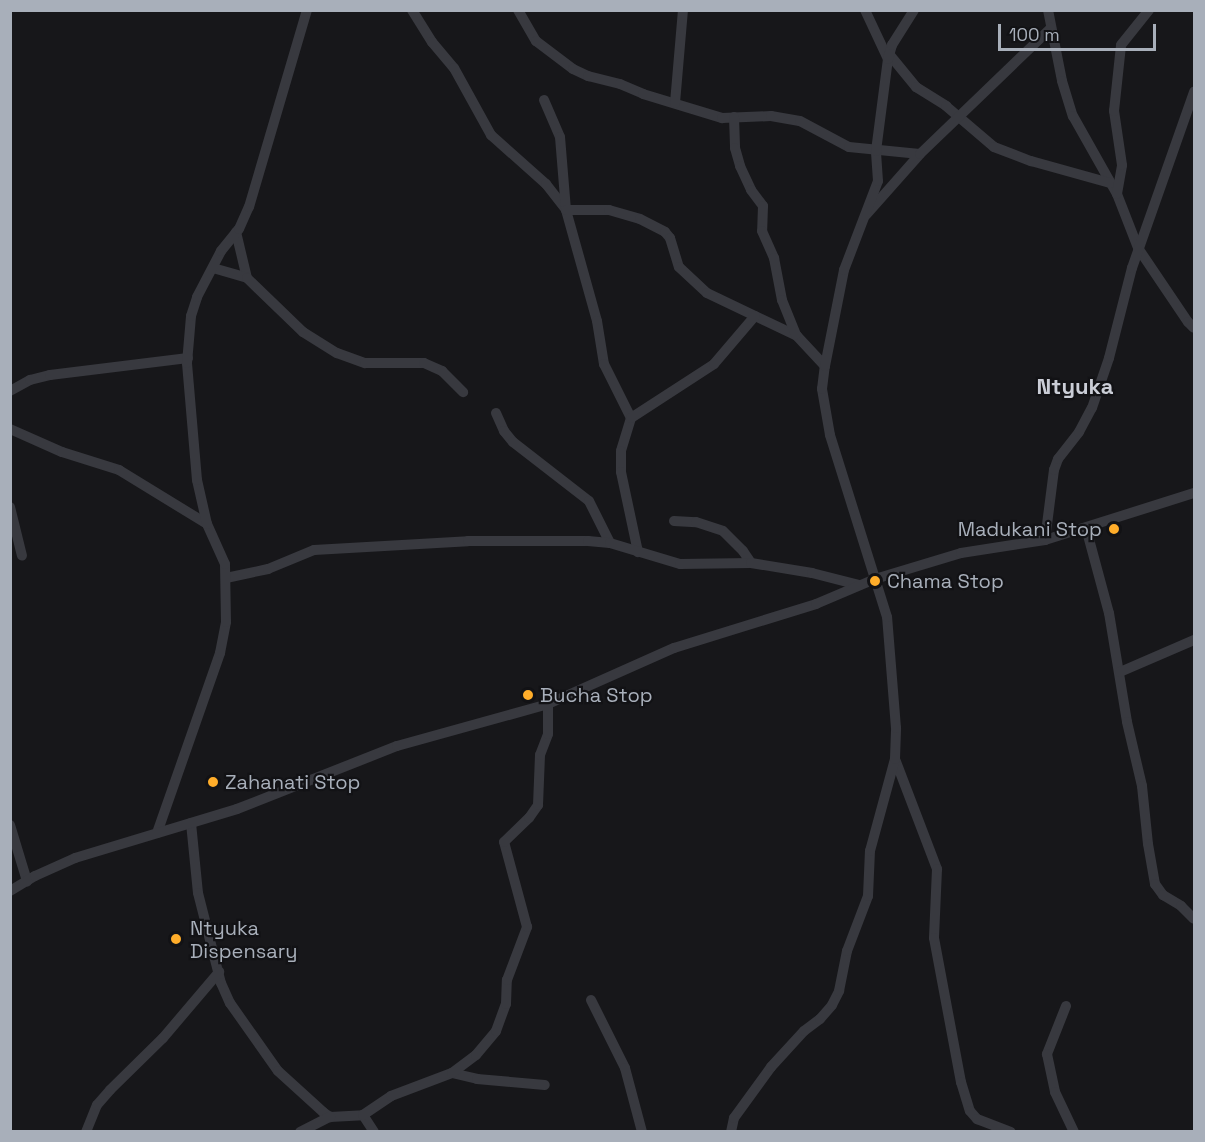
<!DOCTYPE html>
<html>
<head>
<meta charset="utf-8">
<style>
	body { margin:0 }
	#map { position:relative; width:1205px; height:1142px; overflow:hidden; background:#17171a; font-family:"Space Grotesk",sans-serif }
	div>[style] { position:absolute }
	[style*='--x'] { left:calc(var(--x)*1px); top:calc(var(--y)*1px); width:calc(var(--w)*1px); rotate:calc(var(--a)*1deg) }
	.street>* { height:10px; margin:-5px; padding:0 5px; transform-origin:5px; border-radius:5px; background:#38393f }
	.dots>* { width:16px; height:16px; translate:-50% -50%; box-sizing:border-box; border:3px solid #121215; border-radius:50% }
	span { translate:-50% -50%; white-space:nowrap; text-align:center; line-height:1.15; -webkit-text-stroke:4.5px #121215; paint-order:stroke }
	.poi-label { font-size:20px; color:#a8afba }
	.right { translate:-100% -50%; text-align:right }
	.left { translate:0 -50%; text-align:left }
	.quarter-label { font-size:22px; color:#cacdd6; font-weight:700 }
	.frame { position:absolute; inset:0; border:12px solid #a8afba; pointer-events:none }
	.scale { position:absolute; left:998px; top:24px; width:158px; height:27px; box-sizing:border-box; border:3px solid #a8afba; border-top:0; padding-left:8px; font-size:18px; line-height:21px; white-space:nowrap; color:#a8afba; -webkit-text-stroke:4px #121215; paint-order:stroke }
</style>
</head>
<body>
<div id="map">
	<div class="street">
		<div style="--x:412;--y:10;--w:38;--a:58"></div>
		<div style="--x:432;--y:42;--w:34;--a:50"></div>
		<div style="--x:454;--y:68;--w:77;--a:61.1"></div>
		<div style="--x:491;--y:135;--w:74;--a:41.7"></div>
		<div style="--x:546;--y:184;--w:33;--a:52"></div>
		<div style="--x:566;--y:210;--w:115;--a:74.4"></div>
		<div style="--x:597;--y:321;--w:44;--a:80.8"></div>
		<div style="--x:604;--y:364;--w:60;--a:63.4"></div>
		<div style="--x:631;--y:418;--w:34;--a:107"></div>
		<div style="--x:621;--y:451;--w:21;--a:90"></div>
		<div style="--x:621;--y:472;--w:82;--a:78"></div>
		<div style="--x:518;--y:10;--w:36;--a:60"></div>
		<div style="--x:536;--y:41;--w:46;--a:37.1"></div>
		<div style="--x:573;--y:69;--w:17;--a:25"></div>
		<div style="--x:588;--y:76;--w:33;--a:14"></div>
		<div style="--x:620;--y:84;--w:25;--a:23"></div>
		<div style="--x:643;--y:94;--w:83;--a:16.9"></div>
		<div style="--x:722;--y:118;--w:49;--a:-2.3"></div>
		<div style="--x:771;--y:116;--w:29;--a:10"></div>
		<div style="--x:800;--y:121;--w:55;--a:28"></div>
		<div style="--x:849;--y:147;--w:71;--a:5.6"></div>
		<div style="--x:865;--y:10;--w:54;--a:64.9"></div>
		<div style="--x:1048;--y:10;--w:72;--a:78.8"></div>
		<div style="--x:1062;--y:81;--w:37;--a:73"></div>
		<div style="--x:1073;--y:116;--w:90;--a:60.6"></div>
		<div style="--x:1117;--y:194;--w:58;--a:68.7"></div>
		<div style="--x:1138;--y:248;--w:89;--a:56"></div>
		<div style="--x:1188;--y:322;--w:8;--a:45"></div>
		<div style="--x:889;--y:54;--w:43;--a:50.7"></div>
		<div style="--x:916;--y:87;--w:36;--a:32"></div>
		<div style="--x:946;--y:106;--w:63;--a:40.5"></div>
		<div style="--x:994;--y:147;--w:40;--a:21"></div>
		<div style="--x:1031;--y:161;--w:82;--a:15.6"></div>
		<div style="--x:544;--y:100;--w:40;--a:66.6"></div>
		<div style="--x:560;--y:137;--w:73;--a:85.3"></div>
		<div style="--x:566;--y:210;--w:43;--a:0"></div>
		<div style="--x:609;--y:210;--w:32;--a:16"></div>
		<div style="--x:640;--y:219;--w:28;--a:27"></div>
		<div style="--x:665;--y:232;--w:8;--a:50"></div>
		<div style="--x:670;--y:238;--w:30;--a:73"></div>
		<div style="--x:679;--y:267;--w:38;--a:43"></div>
		<div style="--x:707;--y:293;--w:100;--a:25.5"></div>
		<div style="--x:797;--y:336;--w:41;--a:47"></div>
		<div style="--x:675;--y:103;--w:93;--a:-85.1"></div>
		<div style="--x:734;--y:117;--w:31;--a:88"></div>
		<div style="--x:735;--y:148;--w:19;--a:74"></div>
		<div style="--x:740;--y:166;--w:26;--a:65"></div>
		<div style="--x:751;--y:190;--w:20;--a:53"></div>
		<div style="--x:763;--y:206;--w:25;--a:92"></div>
		<div style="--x:762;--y:231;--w:30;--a:66"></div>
		<div style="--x:774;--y:258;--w:43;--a:79.2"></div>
		<div style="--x:782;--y:300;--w:37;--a:68"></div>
		<div style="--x:1117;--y:194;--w:29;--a:-80"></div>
		<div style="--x:1122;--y:165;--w:55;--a:-98.4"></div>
		<div style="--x:1114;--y:111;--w:66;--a:-83.9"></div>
		<div style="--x:1121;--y:45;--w:45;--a:-51.3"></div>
		<div style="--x:866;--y:215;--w:81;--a:-48.5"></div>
		<div style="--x:920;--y:154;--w:182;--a:-43.9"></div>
		<div style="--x:236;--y:232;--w:47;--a:76.6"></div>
		<div style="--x:213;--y:268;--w:35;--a:16"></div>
		<div style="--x:247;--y:278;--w:78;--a:44"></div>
		<div style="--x:303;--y:332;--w:40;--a:32"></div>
		<div style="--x:337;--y:353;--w:30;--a:20"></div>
		<div style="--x:365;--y:363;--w:59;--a:0"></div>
		<div style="--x:424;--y:363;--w:20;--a:24"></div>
		<div style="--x:442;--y:371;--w:30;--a:45"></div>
		<div style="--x:10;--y:391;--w:23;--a:-29"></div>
		<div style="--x:30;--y:380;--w:21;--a:-14"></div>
		<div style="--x:50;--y:375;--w:139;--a:-7"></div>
		<div style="--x:496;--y:413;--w:20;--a:66"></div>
		<div style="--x:504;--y:431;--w:14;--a:51"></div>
		<div style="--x:513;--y:442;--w:96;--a:37.8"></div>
		<div style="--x:589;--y:501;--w:47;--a:63.4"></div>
		<div style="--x:631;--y:418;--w:99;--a:-33"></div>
		<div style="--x:714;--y:364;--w:63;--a:-49.5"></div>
		<div style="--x:10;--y:429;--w:57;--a:23.9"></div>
		<div style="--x:62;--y:452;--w:60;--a:17.5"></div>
		<div style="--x:119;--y:470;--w:103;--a:31.5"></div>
		<div style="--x:10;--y:507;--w:50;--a:76.2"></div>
		<div style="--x:674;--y:521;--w:22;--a:3"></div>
		<div style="--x:696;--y:522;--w:28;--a:18"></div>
		<div style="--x:723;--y:531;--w:28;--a:45"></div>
		<div style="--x:743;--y:551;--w:14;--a:56"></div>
		<div style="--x:1086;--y:528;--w:88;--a:74.9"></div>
		<div style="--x:1109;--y:613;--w:110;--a:80.6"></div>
		<div style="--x:1127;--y:722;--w:66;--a:76.8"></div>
		<div style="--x:1142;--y:786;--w:58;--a:84.1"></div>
		<div style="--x:1148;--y:844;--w:41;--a:80.1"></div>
		<div style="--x:1155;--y:884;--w:14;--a:54"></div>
		<div style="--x:1163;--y:895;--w:21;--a:31"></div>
		<div style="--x:1181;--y:906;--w:18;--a:45"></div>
		<div style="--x:1045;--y:540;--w:71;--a:-82.7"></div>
		<div style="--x:1054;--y:470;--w:12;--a:-70"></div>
		<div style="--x:1058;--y:459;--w:34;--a:-52"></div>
		<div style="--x:1079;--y:432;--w:27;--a:-62"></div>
		<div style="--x:1092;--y:408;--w:53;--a:-71.2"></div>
		<div style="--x:1109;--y:358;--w:93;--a:-75.7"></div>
		<div style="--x:1132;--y:268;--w:187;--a:-70.6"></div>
		<div style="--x:226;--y:578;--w:43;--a:-12.1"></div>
		<div style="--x:268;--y:569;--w:50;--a:-22.4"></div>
		<div style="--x:314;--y:550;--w:154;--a:-3.3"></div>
		<div style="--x:468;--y:541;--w:120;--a:0"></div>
		<div style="--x:588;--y:541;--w:22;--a:5"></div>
		<div style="--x:610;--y:543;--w:73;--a:16.7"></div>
		<div style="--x:680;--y:564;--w:71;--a:-0.8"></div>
		<div style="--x:751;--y:563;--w:62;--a:9.3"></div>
		<div style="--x:812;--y:573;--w:49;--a:14.3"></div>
		<div style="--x:1120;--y:672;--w:81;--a:-23.4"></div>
		<div style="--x:895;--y:759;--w:118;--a:69.1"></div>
		<div style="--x:937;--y:869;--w:69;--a:92.5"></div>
		<div style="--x:934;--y:938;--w:147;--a:79.4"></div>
		<div style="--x:961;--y:1082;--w:30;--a:73"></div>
		<div style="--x:970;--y:1111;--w:11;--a:49"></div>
		<div style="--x:977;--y:1119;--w:36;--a:21"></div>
		<div style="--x:191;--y:823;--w:70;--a:84.3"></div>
		<div style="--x:198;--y:893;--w:93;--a:75.7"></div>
		<div style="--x:221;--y:983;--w:22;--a:66"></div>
		<div style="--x:230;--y:1003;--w:83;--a:54.8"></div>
		<div style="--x:278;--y:1071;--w:61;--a:42.3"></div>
		<div style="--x:323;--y:1112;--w:9;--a:36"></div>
		<div style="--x:330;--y:1117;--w:33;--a:-3"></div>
		<div style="--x:363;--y:1115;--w:20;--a:57"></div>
		<div style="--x:10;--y:825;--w:59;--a:73.1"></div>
		<div style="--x:157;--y:833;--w:191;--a:-70.7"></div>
		<div style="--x:220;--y:653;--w:32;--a:-79"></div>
		<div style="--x:226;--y:622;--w:58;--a:-91"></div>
		<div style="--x:225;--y:564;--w:44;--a:-114.2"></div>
		<div style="--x:207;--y:524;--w:45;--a:-102.8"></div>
		<div style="--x:197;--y:480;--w:117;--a:-94.9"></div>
		<div style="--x:187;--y:363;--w:47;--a:-85.1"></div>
		<div style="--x:191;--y:316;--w:20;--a:-72"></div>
		<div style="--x:197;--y:297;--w:52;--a:-62.4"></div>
		<div style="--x:221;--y:251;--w:28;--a:-51"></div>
		<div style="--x:239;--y:229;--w:24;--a:-66"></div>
		<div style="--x:249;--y:207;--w:205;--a:-73.6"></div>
		<div style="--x:10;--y:891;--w:29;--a:-31"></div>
		<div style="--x:35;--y:876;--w:44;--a:-24.2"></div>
		<div style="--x:75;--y:858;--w:169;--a:-16.8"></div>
		<div style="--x:237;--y:809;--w:172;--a:-21.5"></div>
		<div style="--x:397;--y:746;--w:157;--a:-15.5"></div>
		<div style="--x:548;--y:704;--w:138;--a:-24"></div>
		<div style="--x:674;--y:648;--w:149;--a:-17.2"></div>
		<div style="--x:816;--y:604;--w:64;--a:-23"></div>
		<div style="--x:875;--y:579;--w:90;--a:-16.8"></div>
		<div style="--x:961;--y:553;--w:85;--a:-8.8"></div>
		<div style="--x:1045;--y:540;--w:156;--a:-17.5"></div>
		<div style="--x:591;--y:1000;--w:76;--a:63.4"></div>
		<div style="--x:625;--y:1068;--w:66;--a:75.1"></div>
		<div style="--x:1066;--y:1006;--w:52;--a:111.6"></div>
		<div style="--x:1047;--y:1054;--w:39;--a:78"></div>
		<div style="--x:1055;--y:1092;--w:44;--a:64.6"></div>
		<div style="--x:452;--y:1073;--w:26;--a:13"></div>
		<div style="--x:477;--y:1079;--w:68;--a:5"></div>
		<div style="--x:363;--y:1115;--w:34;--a:-34"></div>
		<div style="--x:391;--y:1096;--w:65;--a:-20.7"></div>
		<div style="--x:452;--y:1073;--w:30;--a:-37"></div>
		<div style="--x:476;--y:1055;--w:31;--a:-50"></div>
		<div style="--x:496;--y:1031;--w:29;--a:-70"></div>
		<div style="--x:506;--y:1004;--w:24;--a:-88"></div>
		<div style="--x:507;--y:980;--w:57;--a:-69.3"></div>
		<div style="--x:527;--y:927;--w:88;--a:-105.1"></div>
		<div style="--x:504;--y:842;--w:35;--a:-44"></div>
		<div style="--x:529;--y:818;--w:16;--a:-55"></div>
		<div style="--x:538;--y:805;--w:50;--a:-87.7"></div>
		<div style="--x:540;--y:755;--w:22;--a:-69"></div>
		<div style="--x:548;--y:734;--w:30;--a:-90"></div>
		<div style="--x:86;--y:1132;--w:29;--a:-68"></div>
		<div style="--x:97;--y:1105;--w:20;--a:-49"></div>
		<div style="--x:110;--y:1090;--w:74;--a:-44.5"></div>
		<div style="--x:163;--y:1038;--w:87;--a:-49.7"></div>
		<div style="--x:300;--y:1132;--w:34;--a:-27"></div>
		<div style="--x:731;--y:1132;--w:14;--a:-78"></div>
		<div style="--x:734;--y:1118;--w:63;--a:-54"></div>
		<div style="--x:771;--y:1067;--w:49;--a:-47.5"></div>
		<div style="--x:804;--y:1031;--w:20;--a:-37"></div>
		<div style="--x:820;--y:1019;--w:18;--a:-49"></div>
		<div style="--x:832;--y:1005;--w:16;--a:-63"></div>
		<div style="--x:839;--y:991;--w:41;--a:-78.7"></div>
		<div style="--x:847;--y:951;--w:59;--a:-69.1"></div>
		<div style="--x:868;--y:896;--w:45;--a:-87.5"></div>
		<div style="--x:870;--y:851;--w:95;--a:-74.8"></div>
		<div style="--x:895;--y:759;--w:31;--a:-88"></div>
		<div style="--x:896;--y:728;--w:111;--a:-94.6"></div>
		<div style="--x:887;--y:617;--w:191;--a:-107.4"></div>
		<div style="--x:830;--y:435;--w:47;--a:-99.9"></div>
		<div style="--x:822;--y:389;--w:23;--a:-83"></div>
		<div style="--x:825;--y:366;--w:98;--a:-78.8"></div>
		<div style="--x:844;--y:270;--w:95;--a:-69.1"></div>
		<div style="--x:878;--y:181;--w:30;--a:-94"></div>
		<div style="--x:876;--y:151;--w:93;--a:-82.6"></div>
		<div style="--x:888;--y:59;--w:15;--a:-74"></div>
		<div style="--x:892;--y:45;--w:41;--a:-57.8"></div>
	</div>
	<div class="dots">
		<div style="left:1114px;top:529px;background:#ffad2a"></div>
		<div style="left:875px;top:581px;background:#ffad2a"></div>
		<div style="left:528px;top:695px;background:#ffad2a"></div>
		<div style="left:213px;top:782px;background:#ffad2a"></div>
		<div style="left:176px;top:939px;background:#ffad2a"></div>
	</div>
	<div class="poi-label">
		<span class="right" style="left:1102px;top:529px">Madukani Stop</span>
		<span class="left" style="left:887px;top:581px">Chama Stop</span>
		<span class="left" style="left:540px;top:695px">Bucha Stop</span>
		<span class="left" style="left:225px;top:782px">Zahanati Stop</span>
		<span class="left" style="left:190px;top:940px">Ntyuka<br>Dispensary</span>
	</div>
	<div class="quarter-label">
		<span style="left:1075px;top:387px">Ntyuka</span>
	</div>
	<div class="frame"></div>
	<div class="scale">100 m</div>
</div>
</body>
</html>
